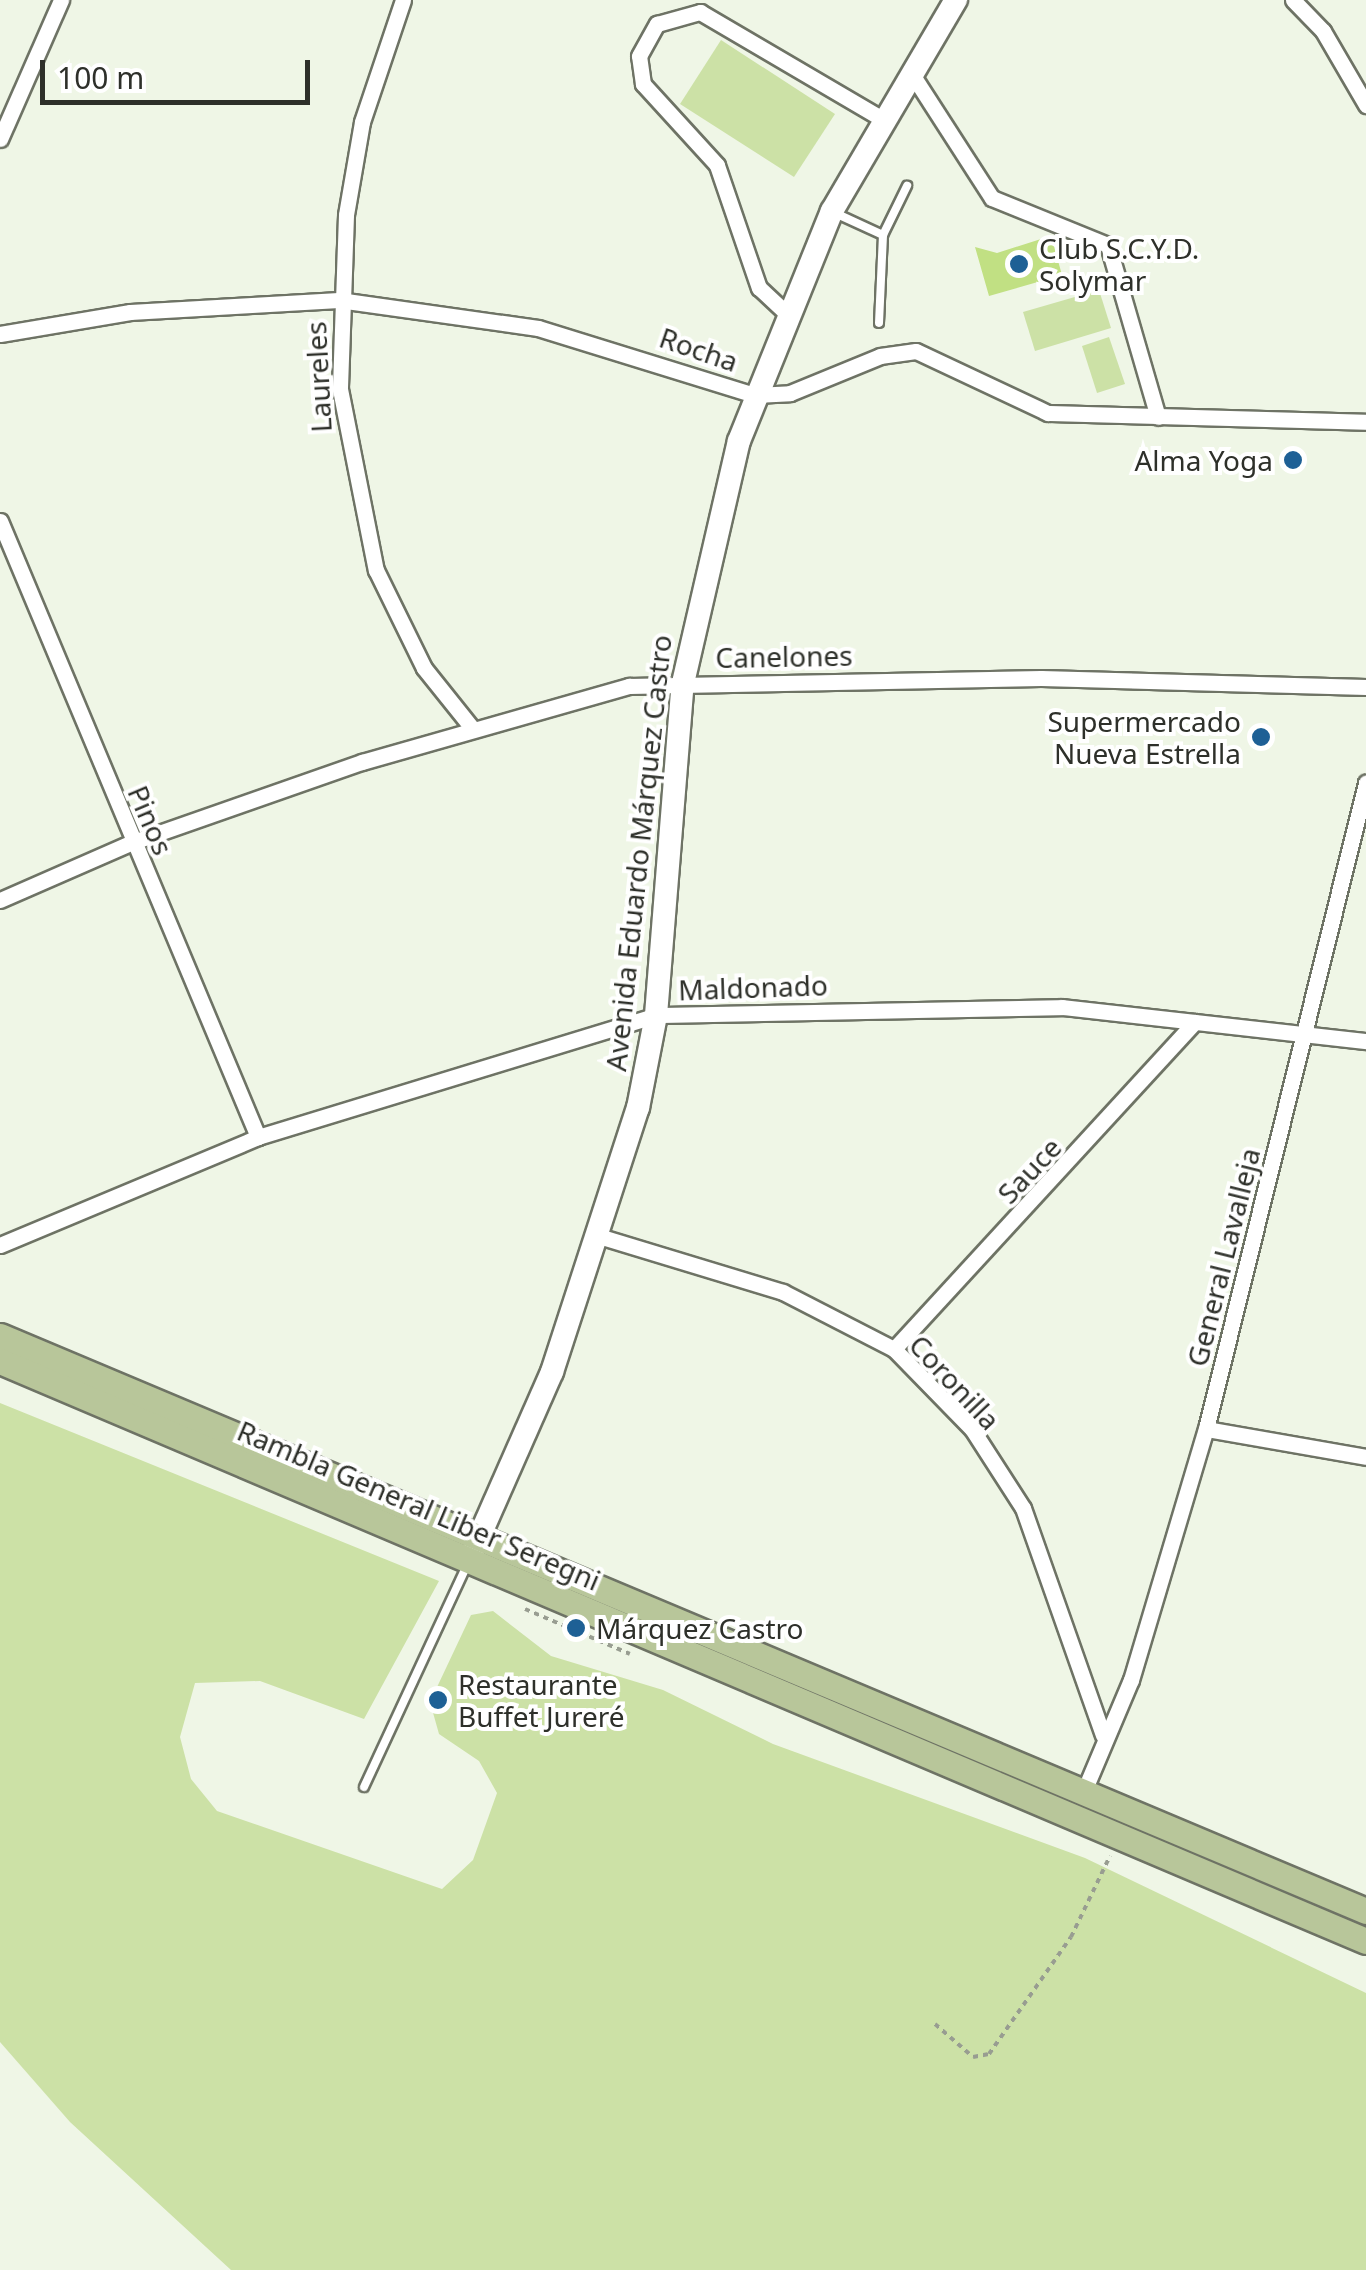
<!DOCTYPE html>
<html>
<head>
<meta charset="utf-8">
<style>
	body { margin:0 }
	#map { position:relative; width:1366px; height:2270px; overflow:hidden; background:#eff6e6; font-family:"Noto Sans",sans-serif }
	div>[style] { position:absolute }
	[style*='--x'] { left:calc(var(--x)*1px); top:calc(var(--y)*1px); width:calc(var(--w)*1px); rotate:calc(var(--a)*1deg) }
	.green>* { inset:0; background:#cce1a6 }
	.building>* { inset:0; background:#c1e083 }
	.path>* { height:4px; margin-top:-2px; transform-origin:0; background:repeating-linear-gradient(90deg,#989d91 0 5px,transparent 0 10px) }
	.roads { filter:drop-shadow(2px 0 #6e7365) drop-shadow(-2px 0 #6e7365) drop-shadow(0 2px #6e7365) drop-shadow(0 -2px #6e7365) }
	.lane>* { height:8px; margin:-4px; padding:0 4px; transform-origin:4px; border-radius:4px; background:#fff }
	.street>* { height:15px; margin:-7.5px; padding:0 7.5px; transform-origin:7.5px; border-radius:7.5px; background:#fff }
	.secondary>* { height:22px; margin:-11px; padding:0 11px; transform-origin:11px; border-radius:11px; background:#fff }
	.primary>* { height:25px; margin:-12.5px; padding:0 12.5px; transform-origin:12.5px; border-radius:12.5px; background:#b8c69a }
	.dots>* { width:28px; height:28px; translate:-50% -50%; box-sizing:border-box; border:5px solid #fff; border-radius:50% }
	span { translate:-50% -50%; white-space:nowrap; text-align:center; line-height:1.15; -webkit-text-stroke:8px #fff; paint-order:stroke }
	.poi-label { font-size:28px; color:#2e302a }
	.left { translate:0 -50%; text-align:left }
	.right { translate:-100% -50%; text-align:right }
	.street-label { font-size:28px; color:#2e302a }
	.scale { position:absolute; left:40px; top:60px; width:270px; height:45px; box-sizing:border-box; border:5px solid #2e302a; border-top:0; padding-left:12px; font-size:30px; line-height:35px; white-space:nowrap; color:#2e302a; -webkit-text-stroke:8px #fff; paint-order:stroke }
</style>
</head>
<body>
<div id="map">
	<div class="green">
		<div style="clip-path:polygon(721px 40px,835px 114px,794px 177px,680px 104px)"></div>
		<div style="clip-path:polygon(1099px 290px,1111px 328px,1035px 351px,1023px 312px)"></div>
		<div style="clip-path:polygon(1109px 337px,1125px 384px,1097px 393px,1082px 346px)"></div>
		<div style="clip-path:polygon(0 1403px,439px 1581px,364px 1719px,260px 1681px,195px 1683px,180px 1737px,191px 1779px,217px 1811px,442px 1889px,473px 1860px,497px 1793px,479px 1761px,439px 1734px,430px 1702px,471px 1615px,493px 1611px,551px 1656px,663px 1690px,773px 1744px,1085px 1858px,1366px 1993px,1366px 2270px,231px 2270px,70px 2122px,0 2042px)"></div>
	</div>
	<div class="building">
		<div style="clip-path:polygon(1041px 239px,1053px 243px,1062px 275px,989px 296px,975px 247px,997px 253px)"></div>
	</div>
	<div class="path">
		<div style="--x:525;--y:1609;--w:114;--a:23.2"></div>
		<div style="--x:935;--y:2024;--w:50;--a:41"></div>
		<div style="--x:973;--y:2057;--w:16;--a:-11"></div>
		<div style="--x:989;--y:2054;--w:143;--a:-55"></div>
		<div style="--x:1071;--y:1937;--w:90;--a:-64.3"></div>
	</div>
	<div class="roads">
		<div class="lane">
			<div style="--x:835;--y:213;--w:53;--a:24.6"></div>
			<div style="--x:883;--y:235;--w:88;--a:92.6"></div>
			<div style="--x:883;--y:235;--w:55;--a:-63.9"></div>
			<div style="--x:364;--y:1787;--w:247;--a:-65.1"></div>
		</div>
		<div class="street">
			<div style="--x:403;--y:0;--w:129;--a:108.6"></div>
			<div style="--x:362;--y:122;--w:94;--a:99.8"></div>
			<div style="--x:346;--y:215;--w:174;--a:92"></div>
			<div style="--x:340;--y:389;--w:185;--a:78.8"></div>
			<div style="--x:376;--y:570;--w:109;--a:63.9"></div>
			<div style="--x:424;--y:668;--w:77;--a:51.3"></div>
			<div style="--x:1293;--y:0;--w:43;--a:45.9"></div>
			<div style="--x:1323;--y:31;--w:86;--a:59.8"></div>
			<div style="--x:910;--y:71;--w:151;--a:57.2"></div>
			<div style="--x:992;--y:198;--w:125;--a:22.1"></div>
			<div style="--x:1108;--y:245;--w:179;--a:73.8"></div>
			<div style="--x:0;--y:139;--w:152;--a:-66.3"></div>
			<div style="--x:784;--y:311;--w:34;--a:-137"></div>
			<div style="--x:759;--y:288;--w:130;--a:-108.9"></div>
			<div style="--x:717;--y:165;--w:110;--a:-132.4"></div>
			<div style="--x:643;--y:84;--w:28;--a:-98"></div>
			<div style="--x:639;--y:56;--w:37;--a:-61"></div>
			<div style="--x:657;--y:24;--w:45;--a:-15.6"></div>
			<div style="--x:700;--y:12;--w:210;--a:30.4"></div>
			<div style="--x:0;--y:334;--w:132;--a:-9.6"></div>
			<div style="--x:130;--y:312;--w:209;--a:-3.3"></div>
			<div style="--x:339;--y:300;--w:201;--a:8"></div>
			<div style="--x:538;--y:328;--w:227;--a:17.2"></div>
			<div style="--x:755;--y:395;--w:35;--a:-3"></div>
			<div style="--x:790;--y:393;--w:97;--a:-22.3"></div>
			<div style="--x:880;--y:356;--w:36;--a:-8"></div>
			<div style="--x:916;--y:351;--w:146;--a:25.2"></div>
			<div style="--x:1048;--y:413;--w:318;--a:1.6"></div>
			<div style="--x:0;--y:521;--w:668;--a:67.27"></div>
			<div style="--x:0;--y:900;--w:145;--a:-23.6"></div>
			<div style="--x:133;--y:842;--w:243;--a:-19.3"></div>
			<div style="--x:362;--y:762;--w:278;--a:-15.9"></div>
			<div style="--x:629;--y:686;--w:412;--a:-1.1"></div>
			<div style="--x:1041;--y:678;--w:325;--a:1.6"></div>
			<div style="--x:602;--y:1237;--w:189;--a:16.9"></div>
			<div style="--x:783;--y:1292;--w:125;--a:27.2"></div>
			<div style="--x:894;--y:1349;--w:112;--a:45.7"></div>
			<div style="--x:972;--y:1429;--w:94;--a:57.2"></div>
			<div style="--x:1023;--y:1508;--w:241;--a:70.6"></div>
			<div style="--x:0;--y:1245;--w:280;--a:-22.7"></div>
			<div style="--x:258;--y:1137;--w:416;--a:-17"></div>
			<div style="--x:656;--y:1015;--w:406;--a:-1.1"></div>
			<div style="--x:1062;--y:1007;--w:306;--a:6.4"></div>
			<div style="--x:894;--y:1349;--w:444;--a:-47.4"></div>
			<div style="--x:1206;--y:1429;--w:162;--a:9.9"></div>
			<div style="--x:1084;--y:1791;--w:121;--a:-67.1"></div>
			<div style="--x:1131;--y:1680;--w:262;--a:-73.4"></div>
			<div style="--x:1206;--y:1429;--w:666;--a:-76.09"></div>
		</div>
		<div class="secondary">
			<div style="--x:473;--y:1551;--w:196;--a:-66.2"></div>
			<div style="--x:552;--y:1372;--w:278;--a:-72"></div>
			<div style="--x:638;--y:1108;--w:95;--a:-79"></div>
			<div style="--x:656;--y:1015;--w:333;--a:-85.4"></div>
			<div style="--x:683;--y:683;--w:248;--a:-77"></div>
			<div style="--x:739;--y:441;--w:248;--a:-68"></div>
			<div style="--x:832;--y:211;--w:245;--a:-59.6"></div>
		</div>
		<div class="primary">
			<div style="--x:0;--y:1336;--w:1482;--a:22.83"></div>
			<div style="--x:0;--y:1361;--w:1484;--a:23.01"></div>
		</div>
	</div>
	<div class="dots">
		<div style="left:1019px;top:264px;background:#1e6095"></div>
		<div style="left:1293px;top:460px;background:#1e6095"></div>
		<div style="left:1261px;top:737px;background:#1e6095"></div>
		<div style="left:576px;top:1628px;background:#1e6095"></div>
		<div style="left:438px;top:1700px;background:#1e6095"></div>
	</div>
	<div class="poi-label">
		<span class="left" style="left:1039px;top:264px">Club S.C.Y.D.<br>Solymar</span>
		<span class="right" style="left:1273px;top:460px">Alma Yoga</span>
		<span class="right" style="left:1241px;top:737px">Supermercado<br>Nueva Estrella</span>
		<span class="left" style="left:596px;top:1628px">Márquez Castro</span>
		<span class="left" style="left:458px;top:1700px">Restaurante<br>Buffet Jureré</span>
	</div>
	<div class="street-label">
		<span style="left:699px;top:349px;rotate:19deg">Rocha</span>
		<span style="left:318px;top:377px;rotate:-93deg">Laureles</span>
		<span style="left:784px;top:656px;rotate:-1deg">Canelones</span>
		<span style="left:151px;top:820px;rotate:67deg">Pinos</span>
		<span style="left:638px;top:853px;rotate:-84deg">Avenida Eduardo Márquez Castro</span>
		<span style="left:753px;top:987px;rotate:-2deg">Maldonado</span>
		<span style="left:1029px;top:1170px;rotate:-47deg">Sauce</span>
		<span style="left:1223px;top:1257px;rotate:-76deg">General Lavalleja</span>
		<span style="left:955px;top:1382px;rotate:47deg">Coronilla</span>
		<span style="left:419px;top:1505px;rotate:23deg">Rambla General Liber Seregni</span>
	</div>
	<div class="scale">100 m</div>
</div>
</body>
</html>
